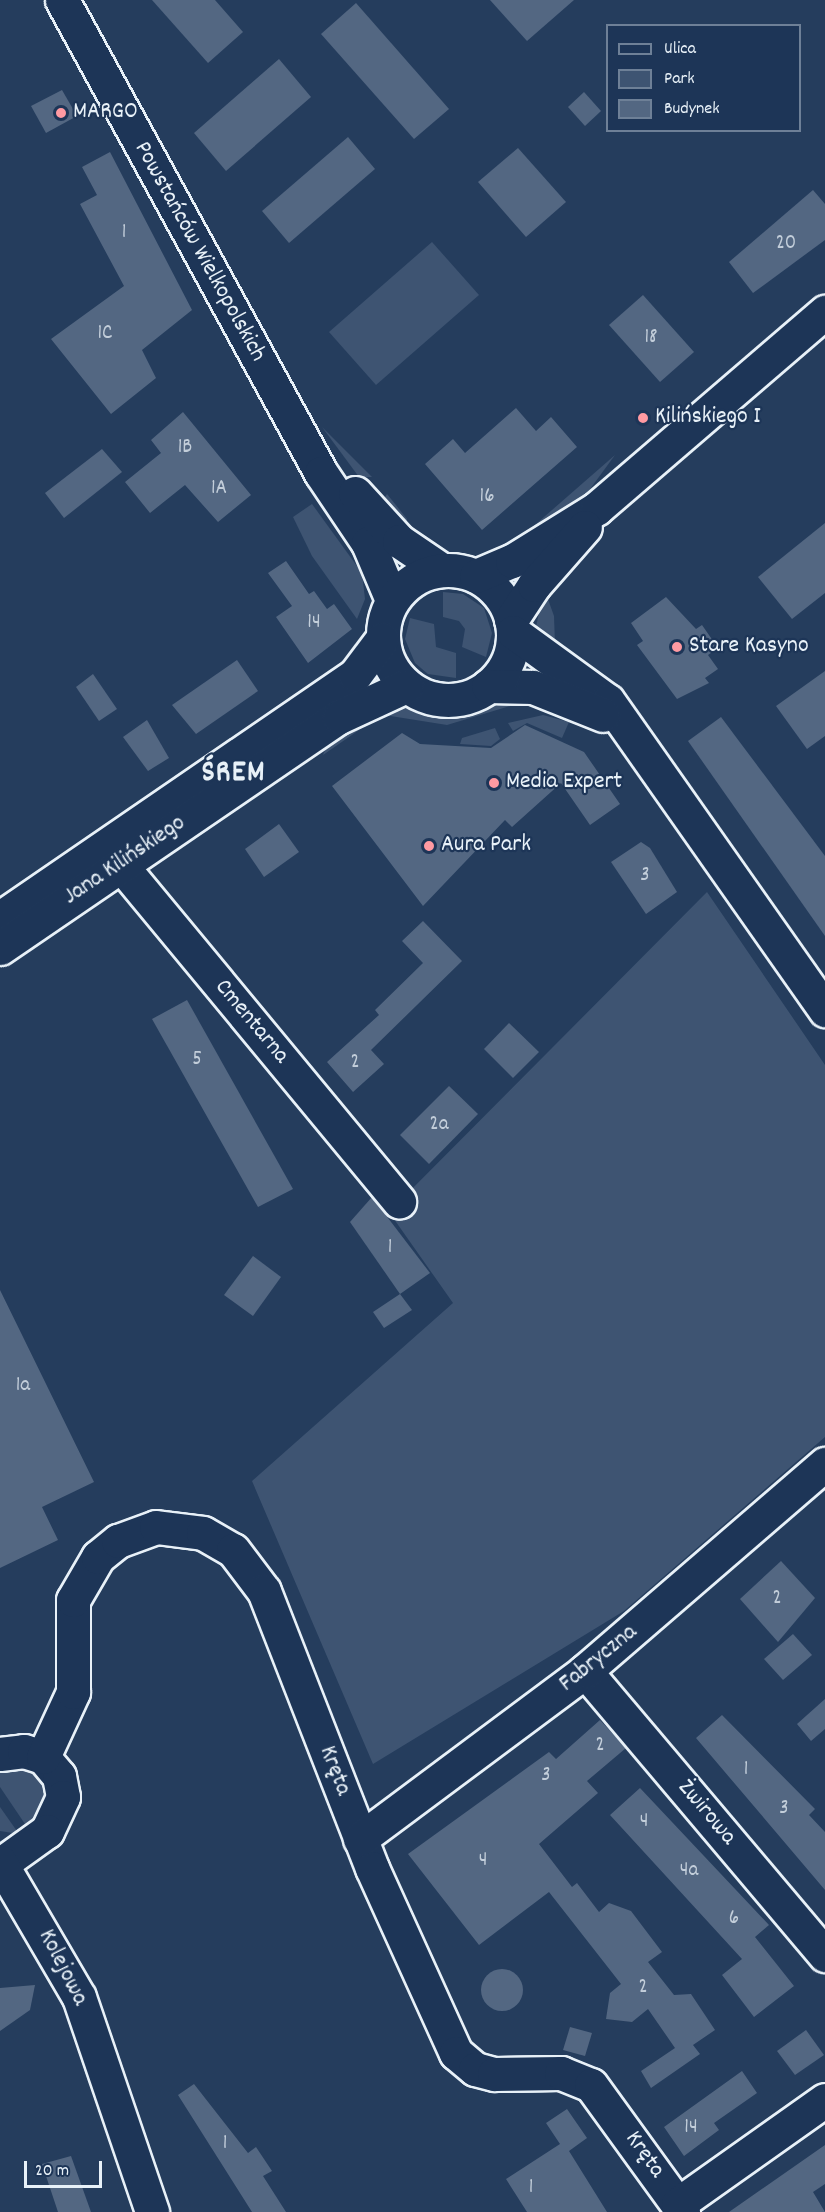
<!DOCTYPE html>
<html>
<head>
<meta charset="utf-8">
<style>
	body { margin:0 }
	#map { position:relative; width:825px; height:2212px; overflow:hidden; background:#253d5d; font-family:Dekko,sans-serif }
	div>[style] { position:absolute }
	[style*='--x'] { left:calc(var(--x)*1px); top:calc(var(--y)*1px); width:calc(var(--w)*1px); rotate:calc(var(--a)*1deg) }
	.green>* { inset:0; background:#3e5472 }
	.building>* { inset:0; background:#536782 }
	.round { border-radius:50% }
	.roads { filter:drop-shadow(2px 0 #e8f1f8) drop-shadow(-2px 0 #e8f1f8) drop-shadow(0 2px #e8f1f8) drop-shadow(0 -2px #e8f1f8) }
	.minor>* { height:33px; margin:-16.5px; padding:0 16.5px; transform-origin:16.5px; border-radius:16.5px; background:#1d3557 }
	.minor>.ring { margin:-16.5px; padding:0; box-sizing:content-box; background:none; border:33px solid #1d3557; border-radius:50% }
	.dots>* { width:16px; height:16px; translate:-50% -50%; box-sizing:border-box; border:3px solid #1d3557; border-radius:50% }
	span { translate:-50% -50%; white-space:nowrap; text-align:center; line-height:1.15; -webkit-text-stroke:4.5px #1d3557; paint-order:stroke }
	.number-label { font-size:21px; color:#c3ceda }
	.number-label span { -webkit-text-stroke-width:0 }
	.poi-label { font-size:24px; color:#e8f1f8 }
	.left { translate:0 -50%; text-align:left }
	.street-label { font-size:24px; color:#e8f1f8 }
	.district-label { font-size:30px; color:#e8f1f8; font-weight:700; letter-spacing:1.5px }
	.legend { position:absolute; left:606px; top:24px; width:195px; height:108px; box-sizing:border-box; background:#1d3557; border:2px solid #6e8097; margin:0; padding:8px 10px; list-style:none; font-size:18px; color:#e8f1f8 }
	.legend li { display:flex; align-items:center; gap:12px; height:30px }
	.legend b { width:30px; border:2px solid #6e8097 }
	.scale { position:absolute; left:24px; top:2161px; width:78px; height:27px; box-sizing:border-box; border:3px solid #e8f1f8; border-top:0; padding-left:8px; font-size:18px; line-height:21px; white-space:nowrap; color:#e8f1f8; -webkit-text-stroke:4px #1d3557; paint-order:stroke }
</style>
</head>
<body>
<div id="map">
	<div class="green">
		<div style="clip-path:polygon(432px 242px,479px 295px,376px 385px,329px 332px)"></div>
		<div style="clip-path:polygon(322px 427px,372px 477px,359px 477px)"></div>
		<div style="clip-path:polygon(615px 455px,585px 496px,526px 536px,528px 531px)"></div>
		<div style="clip-path:polygon(387px 494px,407px 519px,406px 526px,382px 502px)"></div>
		<div style="clip-path:polygon(312px 504px,362px 573px,365px 599px,357px 619px,312px 556px,293px 517px)"></div>
		<div style="clip-path:polygon(544px 588px,554px 616px,555px 644px,536px 627px)"></div>
		<div style="clip-path:polygon(443px 592px,463px 594px,484px 608px,492px 633px,486px 657px,462px 647px,465px 629px,459px 621px,443px 617px)"></div>
		<div style="clip-path:polygon(410px 618px,434px 624px,436px 647px,456px 653px,456px 678px,428px 674px,415px 663px,405px 639px)"></div>
		<div style="clip-path:polygon(530px 700px,447px 725px,378px 714px,406px 704px,453px 715px,493px 702px)"></div>
		<div style="clip-path:polygon(543px 715px,569px 722px,562px 738px,527px 723px,513px 731px,508px 723px)"></div>
		<div style="clip-path:polygon(362px 723px,359px 730px,323px 755px,330px 737px)"></div>
		<div style="clip-path:polygon(495px 728px,500px 739px,491px 746px,460px 744px,462px 738px)"></div>
		<div style="clip-path:polygon(707px 892px,825px 1065px,825px 1437px,624px 1611px,373px 1764px,252px 1481px,453px 1303px,389px 1212px)"></div>
		<div style="clip-path:polygon(30px 1766px,46px 1783px,45px 1813px,27px 1827px,0 1787px,0 1768px)"></div>
		<div style="clip-path:polygon(0 1807px,19px 1834px,0 1831px)"></div>
	</div>
	<div class="building">
		<div style="clip-path:polygon(152px 0,215px 0,243px 32px,208px 63px)"></div>
		<div style="clip-path:polygon(490px 0,574px 0,527px 41px)"></div>
		<div style="clip-path:polygon(356px 3px,449px 109px,414px 139px,321px 34px)"></div>
		<div style="clip-path:polygon(279px 59px,311px 97px,226px 171px,194px 133px)"></div>
		<div style="clip-path:polygon(62px 90px,77px 116px,46px 133px,31px 106px)"></div>
		<div style="clip-path:polygon(584px 92px,601px 111px,585px 126px,568px 107px)"></div>
		<div style="clip-path:polygon(348px 137px,375px 169px,289px 243px,262px 211px)"></div>
		<div style="clip-path:polygon(518px 148px,566px 202px,526px 237px,478px 182px)"></div>
		<div style="clip-path:polygon(110px 152px,192px 310px,142px 350px,156px 378px,111px 414px,51px 339px,124px 286px,80px 204px,97px 195px,82px 167px)"></div>
		<div style="clip-path:polygon(813px 190px,825px 204px,825px 240px,753px 293px,729px 262px)"></div>
		<div style="clip-path:polygon(643px 295px,694px 352px,660px 382px,609px 325px)"></div>
		<div style="clip-path:polygon(516px 408px,536px 431px,551px 417px,577px 447px,482px 530px,425px 464px,453px 439px,465px 453px)"></div>
		<div style="clip-path:polygon(183px 412px,251px 495px,218px 522px,185px 485px,150px 513px,125px 482px,161px 453px,151px 440px)"></div>
		<div style="clip-path:polygon(102px 449px,122px 472px,64px 518px,45px 493px)"></div>
		<div style="clip-path:polygon(825px 523px,825px 593px,792px 619px,758px 577px)"></div>
		<div style="clip-path:polygon(286px 561px,309px 594px,314px 591px,327px 609px,334px 604px,352px 629px,308px 663px,276px 617px,292px 606px,268px 573px)"></div>
		<div style="clip-path:polygon(666px 597px,696px 629px,702px 625px,718px 648px,708px 655px,718px 669px,705px 678px,709px 683px,677px 699px,637px 645px,643px 641px,631px 623px)"></div>
		<div style="clip-path:polygon(237px 660px,258px 691px,196px 734px,172px 705px)"></div>
		<div style="clip-path:polygon(825px 671px,825px 736px,807px 749px,776px 706px)"></div>
		<div style="clip-path:polygon(93px 674px,117px 709px,99px 721px,76px 687px)"></div>
		<div style="clip-path:polygon(721px 717px,825px 856px,825px 936px,688px 741px)"></div>
		<div style="clip-path:polygon(147px 720px,169px 758px,148px 771px,123px 737px)"></div>
		<div style="clip-path:polygon(525px 725px,584px 752px,620px 804px,590px 825px,561px 783px,512px 827px,505px 820px,423px 906px,332px 786px,402px 733px,420px 744px,491px 748px)"></div>
		<div style="clip-path:polygon(279px 824px,299px 852px,264px 877px,245px 849px)"></div>
		<div style="clip-path:polygon(641px 842px,650px 848px,677px 892px,646px 914px,611px 862px)"></div>
		<div style="clip-path:polygon(423px 921px,462px 961px,371px 1050px,384px 1064px,353px 1092px,327px 1062px,379px 1015px,375px 1010px,423px 963px,402px 941px)"></div>
		<div style="clip-path:polygon(187px 1000px,293px 1189px,258px 1207px,152px 1019px)"></div>
		<div style="clip-path:polygon(509px 1023px,539px 1052px,513px 1078px,484px 1049px)"></div>
		<div style="clip-path:polygon(449px 1086px,478px 1114px,429px 1164px,400px 1135px)"></div>
		<div style="clip-path:polygon(372px 1197px,430px 1273px,400px 1294px,350px 1222px)"></div>
		<div style="clip-path:polygon(253px 1256px,281px 1277px,253px 1316px,224px 1295px)"></div>
		<div style="clip-path:polygon(0 1290px,94px 1482px,42px 1507px,58px 1540px,0 1568px)"></div>
		<div style="clip-path:polygon(400px 1294px,412px 1310px,384px 1328px,373px 1312px)"></div>
		<div style="clip-path:polygon(781px 1561px,815px 1598px,778px 1642px,740px 1599px)"></div>
		<div style="clip-path:polygon(793px 1634px,812px 1655px,783px 1680px,764px 1659px)"></div>
		<div style="clip-path:polygon(825px 1699px,825px 1729px,811px 1741px,797px 1724px)"></div>
		<div style="clip-path:polygon(722px 1715px,815px 1809px,809px 1815px,825px 1832px,825px 1890px,696px 1738px)"></div>
		<div style="clip-path:polygon(600px 1720px,626px 1748px,587px 1781px,598px 1793px,539px 1844px,572px 1887px,577px 1883px,599px 1912px,609px 1903px,631px 1911px,662px 1952px,648px 1962px,674px 1995px,691px 1994px,715px 2030px,693px 2045px,700px 2054px,651px 2088px,641px 2071px,675px 2048px,648px 2009px,632px 2022px,606px 2019px,610px 1993px,621px 1984px,549px 1892px,479px 1945px,408px 1854px,549px 1752px,556px 1759px)"></div>
		<div style="clip-path:polygon(640px 1788px,769px 1925px,755px 1937px,794px 1986px,754px 2017px,722px 1975px,742px 1959px,610px 1815px)"></div>
		<div class="round" style="left:481px;top:1969px;width:42px;height:42px"></div>
		<div style="clip-path:polygon(35px 1985px,30px 2010px,0 2031px,0 1988px)"></div>
		<div style="clip-path:polygon(570px 2027px,592px 2033px,585px 2056px,563px 2050px)"></div>
		<div style="clip-path:polygon(806px 2030px,824px 2055px,795px 2075px,777px 2051px)"></div>
		<div style="clip-path:polygon(742px 2071px,757px 2093px,714px 2123px,719px 2130px,684px 2156px,664px 2127px)"></div>
		<div style="clip-path:polygon(194px 2084px,248px 2153px,256px 2147px,272px 2171px,263px 2176px,286px 2212px,252px 2212px,178px 2095px)"></div>
		<div style="clip-path:polygon(567px 2109px,587px 2138px,569px 2151px,607px 2212px,527px 2212px,506px 2179px,560px 2144px,546px 2123px)"></div>
		<div style="clip-path:polygon(825px 2145px,825px 2184px,813px 2192px,825px 2212px,729px 2212px)"></div>
		<div style="clip-path:polygon(71px 2156px,91px 2212px,58px 2212px,42px 2164px)"></div>
	</div>
	<div class="roads">
		<div class="minor">
			<div style="--x:62;--y:0;--w:539;--a:61.3"></div>
			<div style="--x:321;--y:473;--w:84;--a:56.1"></div>
			<div style="--x:368;--y:543;--w:62;--a:67.2"></div>
			<div style="--x:355;--y:493;--w:65;--a:47.5"></div>
			<div style="--x:399;--y:541;--w:52;--a:34"></div>
			<div class="ring" style="left:383px;top:570px;width:97px;height:97px"></div>
			<div style="--x:476;--y:576;--w:39;--a:-23"></div>
			<div style="--x:512;--y:561;--w:100;--a:-31.9"></div>
			<div style="--x:597;--y:508;--w:301;--a:-40.7"></div>
			<div style="--x:511;--y:620;--w:42;--a:-56.7"></div>
			<div style="--x:534;--y:585;--w:77;--a:-48.7"></div>
			<div style="--x:513;--y:632;--w:117;--a:36"></div>
			<div style="--x:608;--y:701;--w:378;--a:54.9"></div>
			<div style="--x:488;--y:686;--w:45;--a:1.3"></div>
			<div style="--x:533;--y:687;--w:75;--a:21.8"></div>
			<div style="--x:113;--y:843;--w:22;--a:72"></div>
			<div style="--x:120;--y:864;--w:438;--a:50.4"></div>
			<div style="--x:0;--y:918;--w:430;--a:-34.4"></div>
			<div style="--x:355;--y:675;--w:45;--a:-53.1"></div>
			<div style="--x:0;--y:948;--w:410;--a:-34.3"></div>
			<div style="--x:339;--y:717;--w:74;--a:-24.8"></div>
			<div style="--x:585;--y:1671;--w:372;--a:49.8"></div>
			<div style="--x:0;--y:1754;--w:24;--a:-7"></div>
			<div style="--x:24;--y:1751;--w:20;--a:18"></div>
			<div style="--x:43;--y:1757;--w:25;--a:50"></div>
			<div style="--x:59;--y:1776;--w:21;--a:79"></div>
			<div style="--x:63;--y:1797;--w:38;--a:115"></div>
			<div style="--x:47;--y:1831;--w:57;--a:144.3"></div>
			<div style="--x:43;--y:1757;--w:72;--a:-65.2"></div>
			<div style="--x:73;--y:1692;--w:92;--a:-90"></div>
			<div style="--x:73;--y:1600;--w:50;--a:-59.8"></div>
			<div style="--x:98;--y:1557;--w:26;--a:-39"></div>
			<div style="--x:118;--y:1541;--w:40;--a:-20.2"></div>
			<div style="--x:156;--y:1527;--w:47;--a:7.3"></div>
			<div style="--x:203;--y:1533;--w:34;--a:30"></div>
			<div style="--x:233;--y:1550;--w:51;--a:52.9"></div>
			<div style="--x:264;--y:1591;--w:297;--a:68.7"></div>
			<div style="--x:372;--y:1868;--w:203;--a:65.6"></div>
			<div style="--x:456;--y:2053;--w:25;--a:40"></div>
			<div style="--x:475;--y:2069;--w:20;--a:15"></div>
			<div style="--x:494;--y:2074;--w:67;--a:-0.9"></div>
			<div style="--x:561;--y:2073;--w:32;--a:22"></div>
			<div style="--x:591;--y:2085;--w:157;--a:54.1"></div>
			<div style="--x:360;--y:1839;--w:281;--a:-36.7"></div>
			<div style="--x:585;--y:1671;--w:317;--a:-40.8"></div>
			<div style="--x:0;--y:1862;--w:156;--a:59.7"></div>
			<div style="--x:79;--y:1997;--w:227;--a:71.2"></div>
			<div style="--x:678;--y:2204;--w:180;--a:-35.3"></div>
		</div>
	</div>
	<div class="dots">
		<div style="left:61px;top:113px;background:#ff9aa2"></div>
		<div style="left:643px;top:418px;background:#ff9aa2"></div>
		<div style="left:677px;top:647px;background:#ff9aa2"></div>
		<div style="left:494px;top:783px;background:#ff9aa2"></div>
		<div style="left:429px;top:846px;background:#ff9aa2"></div>
	</div>
	<div class="number-label">
		<span style="left:124px;top:233px">1</span>
		<span style="left:786px;top:244px">20</span>
		<span style="left:105px;top:334px">1C</span>
		<span style="left:651px;top:338px">18</span>
		<span style="left:185px;top:448px">1B</span>
		<span style="left:219px;top:489px">1A</span>
		<span style="left:487px;top:497px">16</span>
		<span style="left:314px;top:623px">14</span>
		<span style="left:645px;top:876px">3</span>
		<span style="left:197px;top:1060px">5</span>
		<span style="left:355px;top:1063px">2</span>
		<span style="left:439px;top:1125px">2a</span>
		<span style="left:390px;top:1248px">1</span>
		<span style="left:23px;top:1386px">1a</span>
		<span style="left:777px;top:1599px">2</span>
		<span style="left:600px;top:1746px">2</span>
		<span style="left:746px;top:1770px">1</span>
		<span style="left:546px;top:1776px">3</span>
		<span style="left:784px;top:1809px">3</span>
		<span style="left:644px;top:1822px">4</span>
		<span style="left:483px;top:1861px">4</span>
		<span style="left:689px;top:1871px">4a</span>
		<span style="left:734px;top:1919px">6</span>
		<span style="left:643px;top:1988px">2</span>
		<span style="left:691px;top:2128px">14</span>
		<span style="left:225px;top:2144px">1</span>
		<span style="left:531px;top:2188px">1</span>
	</div>
	<div class="poi-label">
		<span class="left" style="left:73px;top:113px">MARGO</span>
		<span class="left" style="left:655px;top:418px">Kilińskiego I</span>
		<span class="left" style="left:689px;top:647px">Stare Kasyno</span>
		<span class="left" style="left:506px;top:783px">Media Expert</span>
		<span class="left" style="left:441px;top:846px">Aura Park</span>
	</div>
	<div class="street-label">
		<span style="left:199px;top:252px;rotate:61deg">Powstańców Wielkopolskich</span>
		<span style="left:125px;top:861px;rotate:-34deg">Jana Kilińskiego</span>
		<span style="left:251px;top:1022px;rotate:50deg">Cmentarna</span>
		<span style="left:599px;top:1659px;rotate:-39deg">Fabryczna</span>
		<span style="left:334px;top:1771px;rotate:69deg">Kręta</span>
		<span style="left:706px;top:1813px;rotate:50deg">Żwirowa</span>
		<span style="left:62px;top:1968px;rotate:63deg">Kolejowa</span>
		<span style="left:644px;top:2155px;rotate:55deg">Kręta</span>
	</div>
	<div class="district-label">
		<span style="left:234px;top:775px">ŚREM</span>
	</div>
	<ul class="legend">
	<li><b style="height:8px;background:#1d3557"></b>Ulica</li>
	<li><b style="height:16px;background:#3e5472"></b>Park</li>
	<li><b style="height:16px;background:#536782"></b>Budynek</li>
	</ul>
	<div class="scale">20 m</div>
</div>
</body>
</html>
